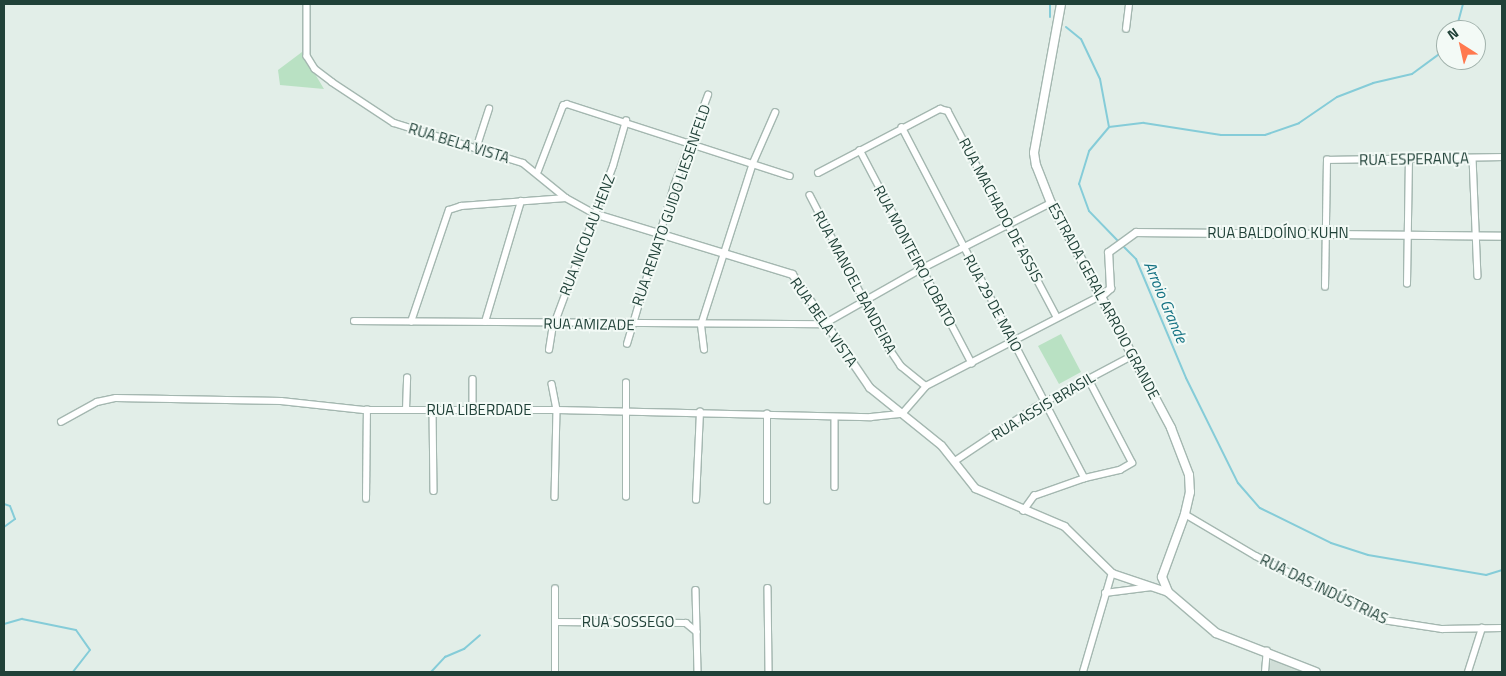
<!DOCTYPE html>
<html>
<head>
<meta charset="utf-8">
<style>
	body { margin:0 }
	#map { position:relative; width:1506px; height:676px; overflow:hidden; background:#e2eee8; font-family:"Titillium Web",sans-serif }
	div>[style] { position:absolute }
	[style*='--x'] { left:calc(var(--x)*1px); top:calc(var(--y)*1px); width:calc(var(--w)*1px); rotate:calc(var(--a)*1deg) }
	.built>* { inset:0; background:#d0ded7 }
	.green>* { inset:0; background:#b9e1c3 }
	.stream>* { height:2px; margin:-1px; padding:0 1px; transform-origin:1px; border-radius:1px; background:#85ccd8 }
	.roads { filter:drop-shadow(1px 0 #a4b7b0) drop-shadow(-1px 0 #a4b7b0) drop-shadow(0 1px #a4b7b0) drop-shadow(0 -1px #a4b7b0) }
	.minor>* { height:5.5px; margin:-2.75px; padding:0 2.75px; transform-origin:2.75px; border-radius:2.75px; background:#fff }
	.tertiary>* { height:7px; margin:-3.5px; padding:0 3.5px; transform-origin:3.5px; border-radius:3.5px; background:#fff }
	.secondary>* { height:8px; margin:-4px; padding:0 4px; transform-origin:4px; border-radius:4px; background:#fff }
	span { translate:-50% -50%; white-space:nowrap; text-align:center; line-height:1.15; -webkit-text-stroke:4px #f3faf6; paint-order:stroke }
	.street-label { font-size:15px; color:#204138 }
	.water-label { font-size:16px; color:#147283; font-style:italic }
	.frame { position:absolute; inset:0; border:5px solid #204138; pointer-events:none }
	.north { position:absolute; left:1436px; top:20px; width:50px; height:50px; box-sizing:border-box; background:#f3faf6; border:1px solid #9fb0aa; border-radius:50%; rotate:325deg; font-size:14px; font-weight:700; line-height:20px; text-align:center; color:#204138 }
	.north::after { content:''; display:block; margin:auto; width:18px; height:22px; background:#ff794f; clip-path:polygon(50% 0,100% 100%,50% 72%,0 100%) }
</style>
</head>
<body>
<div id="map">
	<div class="built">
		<div style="clip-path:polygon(1271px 657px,1306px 672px,1269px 672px)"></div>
	</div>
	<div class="green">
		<div style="clip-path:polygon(302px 52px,324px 89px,280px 85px,278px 70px)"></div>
		<div style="clip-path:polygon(1061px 334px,1081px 372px,1059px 384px,1038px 346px)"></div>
	</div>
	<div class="stream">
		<div style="--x:1050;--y:4;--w:13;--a:90"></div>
		<div style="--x:1066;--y:27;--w:19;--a:39"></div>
		<div style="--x:1081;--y:39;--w:44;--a:64.6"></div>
		<div style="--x:1100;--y:79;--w:49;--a:79.4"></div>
		<div style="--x:1456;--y:30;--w:27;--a:-75"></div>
		<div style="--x:1119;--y:242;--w:43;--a:-134.1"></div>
		<div style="--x:1089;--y:211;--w:29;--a:-110"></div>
		<div style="--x:1079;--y:184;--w:34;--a:-73"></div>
		<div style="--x:1089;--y:151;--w:31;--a:-50"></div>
		<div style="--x:1109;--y:127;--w:35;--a:-7"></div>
		<div style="--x:1144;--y:123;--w:78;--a:8.9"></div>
		<div style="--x:1221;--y:135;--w:44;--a:0"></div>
		<div style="--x:1265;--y:135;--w:36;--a:-19"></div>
		<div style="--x:1299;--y:123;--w:46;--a:-34.4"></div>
		<div style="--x:1337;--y:97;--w:39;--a:-21"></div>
		<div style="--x:1373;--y:83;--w:40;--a:-13"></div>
		<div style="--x:1412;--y:74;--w:42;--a:-36.3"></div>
		<div style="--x:1122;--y:245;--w:20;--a:45"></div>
		<div style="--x:1136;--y:259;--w:129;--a:67.2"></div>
		<div style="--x:1186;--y:378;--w:117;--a:63.7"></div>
		<div style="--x:1238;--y:483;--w:33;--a:49"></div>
		<div style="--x:1260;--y:508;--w:79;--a:26.2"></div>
		<div style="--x:1331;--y:543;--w:39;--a:18"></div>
		<div style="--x:1368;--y:555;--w:120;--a:9.6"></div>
		<div style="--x:1486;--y:575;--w:17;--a:-17"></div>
		<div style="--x:4;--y:504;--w:6;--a:18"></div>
		<div style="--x:10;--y:506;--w:14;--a:69"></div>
		<div style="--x:15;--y:519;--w:14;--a:144"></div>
		<div style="--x:4;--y:624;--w:19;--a:-16"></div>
		<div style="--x:22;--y:619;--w:55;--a:11.5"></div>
		<div style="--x:76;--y:630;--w:24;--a:55"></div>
		<div style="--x:90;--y:650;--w:28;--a:128"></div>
		<div style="--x:431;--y:672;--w:21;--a:-47"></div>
		<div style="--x:445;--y:657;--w:21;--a:-23"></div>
		<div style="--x:464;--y:649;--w:21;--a:-41"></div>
	</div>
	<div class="roads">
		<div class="minor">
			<div style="--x:307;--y:4;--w:52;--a:90"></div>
			<div style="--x:307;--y:56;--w:15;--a:58"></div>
			<div style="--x:315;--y:69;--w:21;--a:37"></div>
			<div style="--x:332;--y:82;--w:74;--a:33.5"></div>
			<div style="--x:394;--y:123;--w:135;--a:17.2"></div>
			<div style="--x:523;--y:163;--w:55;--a:39.1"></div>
			<div style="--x:566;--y:198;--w:31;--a:29"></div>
			<div style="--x:1126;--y:29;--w:25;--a:-83"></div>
			<div style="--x:902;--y:127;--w:396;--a:62.5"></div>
			<div style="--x:476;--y:149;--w:42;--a:-72"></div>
			<div style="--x:860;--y:150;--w:241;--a:62.3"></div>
			<div style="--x:1473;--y:158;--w:118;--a:87.6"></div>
			<div style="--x:538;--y:171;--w:70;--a:-69"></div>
			<div style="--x:563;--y:106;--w:4;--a:-27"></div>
			<div style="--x:567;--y:104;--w:234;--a:17.9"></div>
			<div style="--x:818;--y:173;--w:138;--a:-27.7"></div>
			<div style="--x:940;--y:109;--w:8;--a:14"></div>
			<div style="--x:948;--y:111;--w:233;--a:62.1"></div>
			<div style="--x:810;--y:195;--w:172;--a:62.7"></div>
			<div style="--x:889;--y:348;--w:22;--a:56"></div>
			<div style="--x:901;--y:366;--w:32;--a:39"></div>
			<div style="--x:1407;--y:284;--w:125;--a:-89.1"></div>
			<div style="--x:1325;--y:287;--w:127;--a:-89.1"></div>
			<div style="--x:1327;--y:160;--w:175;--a:-1"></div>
			<div style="--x:354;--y:321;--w:470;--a:0.4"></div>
			<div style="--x:824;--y:324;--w:112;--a:-29.6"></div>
			<div style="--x:921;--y:269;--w:146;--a:-26.9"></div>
			<div style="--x:411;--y:322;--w:118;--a:-71.3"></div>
			<div style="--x:449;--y:210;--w:13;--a:-18"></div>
			<div style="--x:461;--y:206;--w:105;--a:-4.4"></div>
			<div style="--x:485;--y:322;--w:126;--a:-73.4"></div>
			<div style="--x:627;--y:344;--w:165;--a:-73.4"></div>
			<div style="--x:674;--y:186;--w:97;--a:-69.5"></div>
			<div style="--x:549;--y:350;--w:20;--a:-81"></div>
			<div style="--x:552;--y:330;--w:175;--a:-69.6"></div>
			<div style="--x:613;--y:166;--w:47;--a:-73.9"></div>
			<div style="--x:704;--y:350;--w:25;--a:-97"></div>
			<div style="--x:701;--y:325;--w:170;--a:-72.2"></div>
			<div style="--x:753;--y:163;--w:55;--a:-66.3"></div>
			<div style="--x:473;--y:379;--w:31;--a:90"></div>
			<div style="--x:552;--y:384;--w:26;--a:79"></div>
			<div style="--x:557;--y:410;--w:87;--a:91.3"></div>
			<div style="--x:406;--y:410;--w:32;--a:-88"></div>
			<div style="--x:433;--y:410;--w:81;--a:89.3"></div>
			<div style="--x:835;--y:417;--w:70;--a:90"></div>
			<div style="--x:61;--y:422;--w:41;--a:-29.1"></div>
			<div style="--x:97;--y:402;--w:19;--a:-12"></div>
			<div style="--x:116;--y:398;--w:165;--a:1"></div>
			<div style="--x:281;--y:401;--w:83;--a:6.2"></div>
			<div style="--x:364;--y:410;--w:193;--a:0"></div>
			<div style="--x:557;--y:410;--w:314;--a:1.3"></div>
			<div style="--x:871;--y:417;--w:31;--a:-6"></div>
			<div style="--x:902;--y:414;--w:37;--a:-49"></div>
			<div style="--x:926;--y:386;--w:198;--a:-27.3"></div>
			<div style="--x:955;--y:461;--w:97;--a:-33.7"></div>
			<div style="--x:1036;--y:407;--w:111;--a:-28"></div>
			<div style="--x:626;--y:497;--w:114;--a:-90"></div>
			<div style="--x:366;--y:499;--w:89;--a:-89.4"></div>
			<div style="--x:696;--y:500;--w:88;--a:-87.4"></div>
			<div style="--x:767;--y:501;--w:87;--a:-90"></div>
			<div style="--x:1023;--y:511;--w:19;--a:-54"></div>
			<div style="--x:1034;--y:496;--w:54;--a:-19.4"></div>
			<div style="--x:1085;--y:478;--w:36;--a:-13"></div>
			<div style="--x:1120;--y:470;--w:14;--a:-30"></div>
			<div style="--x:1132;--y:463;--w:95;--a:-117.6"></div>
			<div style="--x:1185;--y:514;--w:82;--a:30.6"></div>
			<div style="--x:1256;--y:556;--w:142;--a:26.7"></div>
			<div style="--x:1383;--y:620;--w:60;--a:8.7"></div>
			<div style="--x:1442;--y:629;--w:60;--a:-1"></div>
			<div style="--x:768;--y:588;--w:84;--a:89.3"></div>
			<div style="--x:696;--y:590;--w:82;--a:88.6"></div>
			<div style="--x:1105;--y:593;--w:47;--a:-7.3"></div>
			<div style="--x:555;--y:622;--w:131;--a:0.4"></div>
			<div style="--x:686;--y:623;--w:14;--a:39"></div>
			<div style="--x:555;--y:672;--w:83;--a:-90"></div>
			<div style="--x:1083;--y:672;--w:103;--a:-73.7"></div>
			<div style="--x:1265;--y:672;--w:21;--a:-85"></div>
			<div style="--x:1468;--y:672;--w:46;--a:-72.3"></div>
		</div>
		<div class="tertiary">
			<div style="--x:593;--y:213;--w:208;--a:17"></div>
			<div style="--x:792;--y:274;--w:137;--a:55.7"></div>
			<div style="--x:869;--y:387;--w:92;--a:38.9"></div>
			<div style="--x:941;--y:445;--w:55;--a:51.7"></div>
			<div style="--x:975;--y:488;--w:97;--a:23.1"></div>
			<div style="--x:1064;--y:526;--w:67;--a:44.4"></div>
			<div style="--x:1112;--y:573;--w:59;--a:18.7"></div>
			<div style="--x:1102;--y:295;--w:11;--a:-41"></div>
			<div style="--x:1110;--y:288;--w:36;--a:-93"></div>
			<div style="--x:1108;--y:252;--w:34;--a:-36"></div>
			<div style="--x:1136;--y:232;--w:366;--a:0.6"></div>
		</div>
		<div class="secondary">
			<div style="--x:1061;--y:4;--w:151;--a:100.3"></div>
			<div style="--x:1034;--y:153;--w:12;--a:81"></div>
			<div style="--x:1036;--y:165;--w:41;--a:68.5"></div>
			<div style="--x:1051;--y:203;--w:255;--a:61.9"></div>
			<div style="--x:1171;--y:428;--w:50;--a:69"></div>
			<div style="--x:1189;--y:475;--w:17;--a:87"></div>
			<div style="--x:1190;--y:492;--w:23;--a:103"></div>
			<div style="--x:1185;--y:514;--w:67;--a:110.1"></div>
			<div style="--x:1162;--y:577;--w:16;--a:68"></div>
			<div style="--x:1168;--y:592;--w:63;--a:40.5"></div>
			<div style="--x:1216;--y:633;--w:107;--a:21.3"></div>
		</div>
	</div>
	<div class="street-label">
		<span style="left:459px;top:143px;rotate:17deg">RUA BELA VISTA</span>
		<span style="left:1414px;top:159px;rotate:-1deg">RUA ESPERANÇA</span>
		<span style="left:671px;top:205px;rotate:-71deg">RUA RENATO GUIDO LIESENFELD</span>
		<span style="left:1001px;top:210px;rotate:62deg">RUA MACHADO DE ASSIS</span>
		<span style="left:1278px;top:233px">RUA BALDOÍNO KUHN</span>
		<span style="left:587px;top:235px;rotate:-69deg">RUA NICOLAU HENZ</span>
		<span style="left:915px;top:256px;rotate:62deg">RUA MONTEIRO LOBATO</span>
		<span style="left:855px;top:282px;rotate:62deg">RUA MANOEL BANDEIRA</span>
		<span style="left:1104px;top:301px;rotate:62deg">ESTRADA GERAL ARROIO GRANDE</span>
		<span style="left:993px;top:303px;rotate:62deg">RUA 29 DE MAIO</span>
		<span style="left:824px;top:322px;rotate:55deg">RUA BELA VISTA</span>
		<span style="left:589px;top:324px;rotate:1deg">RUA AMIZADE</span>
		<span style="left:1043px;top:406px;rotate:-31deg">RUA ASSIS BRASIL</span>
		<span style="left:479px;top:410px">RUA LIBERDADE</span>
		<span style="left:1324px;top:589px;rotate:26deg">RUA DAS INDÚSTRIAS</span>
		<span style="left:628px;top:622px">RUA SOSSEGO</span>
	</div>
	<div class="water-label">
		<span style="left:1166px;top:302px;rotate:67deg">Arroio Grande</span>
	</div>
	<div class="frame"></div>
	<div class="north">N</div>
</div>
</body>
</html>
